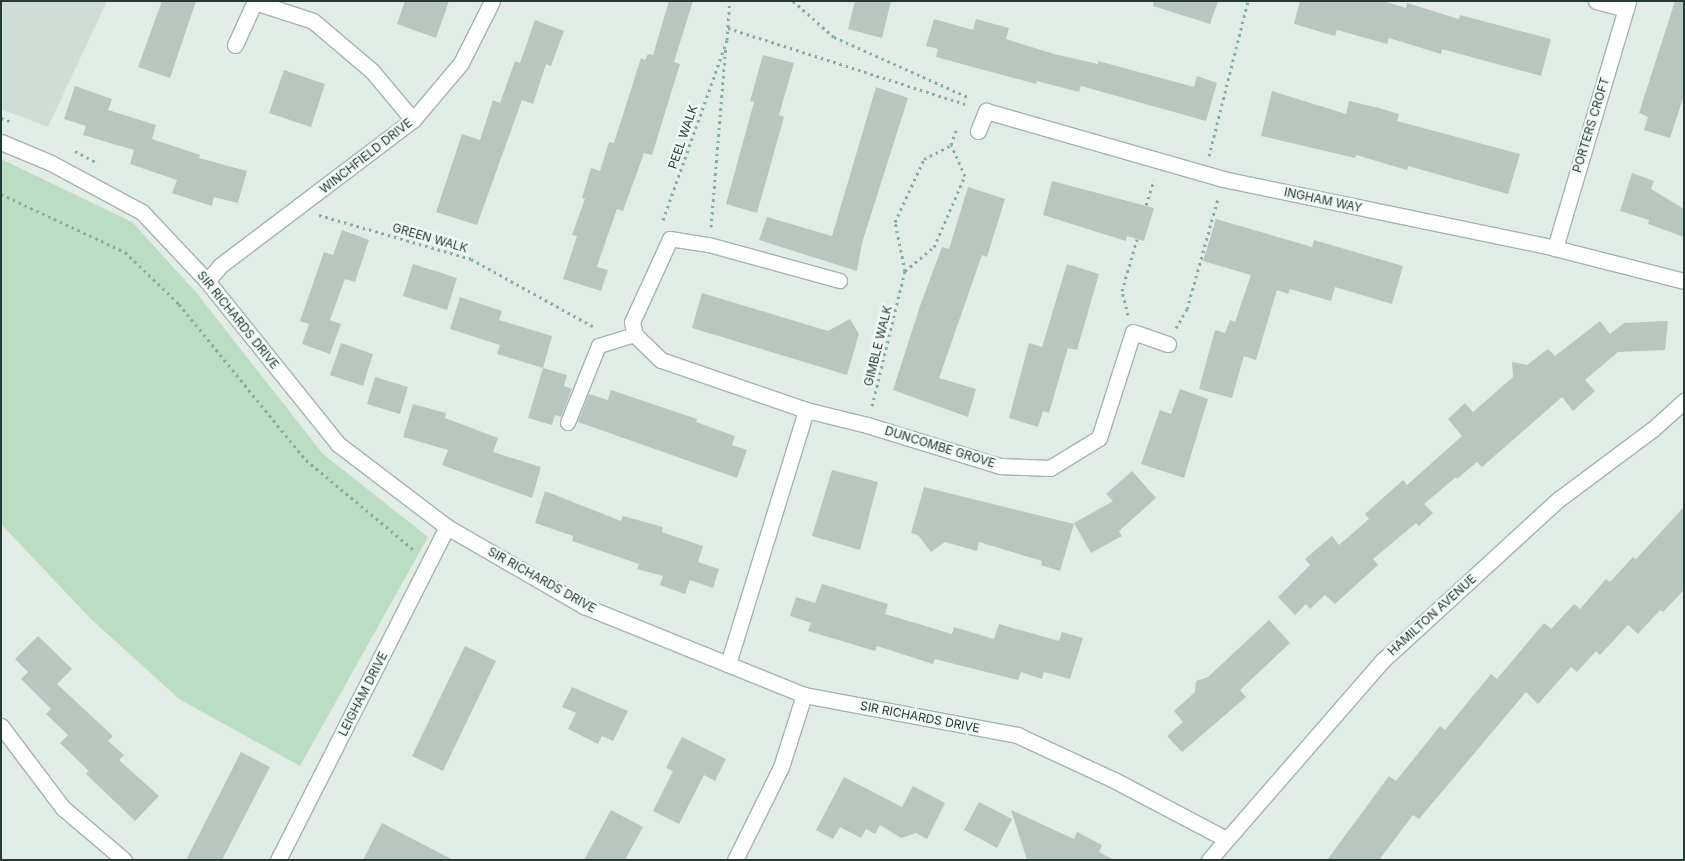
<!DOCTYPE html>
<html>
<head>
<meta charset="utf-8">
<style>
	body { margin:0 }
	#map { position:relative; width:1685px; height:861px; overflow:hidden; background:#e2ece7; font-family:Inter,sans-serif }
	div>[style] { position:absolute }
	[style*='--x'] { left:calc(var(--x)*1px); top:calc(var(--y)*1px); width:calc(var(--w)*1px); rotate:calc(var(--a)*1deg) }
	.built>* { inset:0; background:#d0dcd6 }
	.green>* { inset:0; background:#bbddc4 }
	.building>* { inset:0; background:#b7c7c0 }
	.path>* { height:3px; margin-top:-1.5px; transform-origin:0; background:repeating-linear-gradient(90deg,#83afa1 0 2.5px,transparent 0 6.5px) }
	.roads { filter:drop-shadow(1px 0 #a5b4ae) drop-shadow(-1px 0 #a5b4ae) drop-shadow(0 1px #a5b4ae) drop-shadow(0 -1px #a5b4ae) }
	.service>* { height:14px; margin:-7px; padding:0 7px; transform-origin:7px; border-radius:7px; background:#fff }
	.minor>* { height:15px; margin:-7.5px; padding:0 7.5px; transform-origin:7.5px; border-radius:7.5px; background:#fff }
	span { translate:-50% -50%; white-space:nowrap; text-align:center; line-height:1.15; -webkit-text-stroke:4.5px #f2f8f5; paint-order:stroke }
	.street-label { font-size:12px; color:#223c35 }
	.frame { position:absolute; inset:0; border:2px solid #223c35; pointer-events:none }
</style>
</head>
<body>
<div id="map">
	<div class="built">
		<div style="clip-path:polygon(1px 1px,107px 1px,48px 127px,1px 109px)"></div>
	</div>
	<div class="green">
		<div style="clip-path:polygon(1px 159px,132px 222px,195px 291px,323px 454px,428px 537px,300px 766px,179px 699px,91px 619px,1px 524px)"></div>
	</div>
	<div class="building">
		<div style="clip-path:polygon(162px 1px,196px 1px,170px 78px,138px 67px)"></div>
		<div style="clip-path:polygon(405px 1px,449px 1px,436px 38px,397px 24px)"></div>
		<div style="clip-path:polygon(669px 1px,693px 1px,674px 62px,680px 64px,652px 155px,644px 153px,623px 211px,617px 209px,605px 243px,597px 267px,608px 270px,601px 291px,563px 279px,577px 236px,572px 235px,585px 199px,582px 198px,591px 168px,600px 171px,609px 142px,614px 143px,641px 58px,645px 60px,648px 54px,653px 55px)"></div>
		<div style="clip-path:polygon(855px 1px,891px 1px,882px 38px,848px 29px)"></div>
		<div style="clip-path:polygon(1154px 1px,1218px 1px,1210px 24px,1153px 6px)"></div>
		<div style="clip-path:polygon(1300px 1px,1383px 1px,1406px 8px,1407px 3px,1459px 19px,1460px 15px,1551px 39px,1541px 76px,1442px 49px,1441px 54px,1389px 38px,1387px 44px,1337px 30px,1335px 36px,1294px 24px)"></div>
		<div style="clip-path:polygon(1675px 1px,1684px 1px,1684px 95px,1670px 138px,1644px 130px,1648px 117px,1639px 113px)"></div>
		<div style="clip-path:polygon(934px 19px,973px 30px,976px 19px,1009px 28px,1006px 39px,1054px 54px,1098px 64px,1098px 61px,1194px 87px,1197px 76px,1217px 83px,1206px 121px,1081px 86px,1079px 92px,1037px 81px,1036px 84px,936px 57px,938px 49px,926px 46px)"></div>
		<div style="clip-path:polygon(535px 20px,564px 31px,551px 66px,546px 64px,533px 104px,522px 100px,477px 225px,436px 212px,462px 134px,480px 140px,493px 100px,500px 103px,515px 61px,520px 63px)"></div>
		<div style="clip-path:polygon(763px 55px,794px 63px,779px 115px,784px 117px,757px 213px,726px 204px,754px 102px,750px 101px)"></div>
		<div style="clip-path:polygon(284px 70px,325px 84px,311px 127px,269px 113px)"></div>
		<div style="clip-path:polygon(75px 86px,112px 99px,108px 110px,156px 125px,152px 139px,200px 155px,199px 158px,247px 171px,238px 203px,214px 197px,212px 206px,172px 193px,177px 180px,130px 164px,134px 150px,83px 135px,86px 126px,64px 119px)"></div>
		<div style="clip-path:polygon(876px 87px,908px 98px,862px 243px,857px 271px,759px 240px,767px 217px,832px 236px)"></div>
		<div style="clip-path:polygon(1272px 91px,1346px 114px,1349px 101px,1379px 108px,1399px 114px,1397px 121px,1520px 154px,1508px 194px,1408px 166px,1407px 170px,1356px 155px,1355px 158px,1261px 136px)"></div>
		<div style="clip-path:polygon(1632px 173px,1654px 181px,1651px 189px,1684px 209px,1684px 237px,1648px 224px,1649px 220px,1620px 211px)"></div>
		<div style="clip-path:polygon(1052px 181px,1154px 208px,1144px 241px,1127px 236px,1126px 241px,1043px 215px)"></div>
		<div style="clip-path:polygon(968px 187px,1005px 199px,987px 257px,982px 255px,939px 378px,976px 389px,968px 417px,893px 390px,920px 306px,942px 247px,949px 249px)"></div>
		<div style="clip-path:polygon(1216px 219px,1312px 247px,1314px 240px,1403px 266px,1392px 304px,1335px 287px,1331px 301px,1290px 289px,1288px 294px,1277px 290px,1256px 360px,1244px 356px,1232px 398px,1199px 389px,1215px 330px,1225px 333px,1230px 320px,1235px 322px,1251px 275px,1203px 261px)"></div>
		<div style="clip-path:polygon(342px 230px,369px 240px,355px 282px,345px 279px,330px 320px,341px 324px,330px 354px,302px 344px,309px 324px,300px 321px,324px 252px,333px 255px)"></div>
		<div style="clip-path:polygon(413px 264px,457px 278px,447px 310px,403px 296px)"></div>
		<div style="clip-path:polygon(1067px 264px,1099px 274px,1077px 350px,1068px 348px,1049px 413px,1043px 411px,1038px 427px,1009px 418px,1029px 343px,1042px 347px)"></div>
		<div style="clip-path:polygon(702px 293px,828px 331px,850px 319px,859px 334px,847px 375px,692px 328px)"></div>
		<div style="clip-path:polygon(460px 297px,502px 311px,499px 320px,552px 336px,543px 368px,497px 354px,500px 345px,450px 329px)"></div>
		<div style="clip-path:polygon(1600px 321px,1610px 334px,1624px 323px,1668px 321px,1665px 350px,1618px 352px,1585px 380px,1595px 391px,1573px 411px,1562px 397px,1482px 467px,1477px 462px,1457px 479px,1456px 477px,1424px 504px,1433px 513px,1419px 526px,1416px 523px,1373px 559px,1378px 565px,1335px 604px,1325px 595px,1310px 609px,1306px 604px,1295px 615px,1278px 597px,1310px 565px,1305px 559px,1332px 536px,1339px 545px,1369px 519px,1365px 514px,1403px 480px,1407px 485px,1462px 436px,1448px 419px,1465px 403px,1473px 412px,1513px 377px,1512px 362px,1527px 365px,1548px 349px,1555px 356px)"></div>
		<div style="clip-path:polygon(341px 343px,373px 354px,363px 386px,330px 375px)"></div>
		<div style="clip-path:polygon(543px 368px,567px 375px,564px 386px,572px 389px,561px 417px,555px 415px,552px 425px,528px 418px)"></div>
		<div style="clip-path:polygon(375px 377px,408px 387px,400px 414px,367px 404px)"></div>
		<div style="clip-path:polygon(1180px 389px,1208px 399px,1184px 478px,1141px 464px,1160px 410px,1171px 414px)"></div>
		<div style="clip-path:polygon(611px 390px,697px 419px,696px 422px,735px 436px,732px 445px,747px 450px,737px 478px,578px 422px,589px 394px,608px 400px)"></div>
		<div style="clip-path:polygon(413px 404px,446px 413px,445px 418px,498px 438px,493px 452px,541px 467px,532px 498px,442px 465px,448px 450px,403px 437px)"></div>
		<div style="clip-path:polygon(832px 470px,878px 482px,860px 550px,812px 536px)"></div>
		<div style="clip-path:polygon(1132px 471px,1156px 498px,1119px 531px,1122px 536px,1091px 553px,1074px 523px,1113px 501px,1106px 494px)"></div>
		<div style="clip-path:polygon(924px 487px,1074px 524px,1060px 571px,1041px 565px,1042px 561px,979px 542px,977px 551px,945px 542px,931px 552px,918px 535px,911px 533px)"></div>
		<div style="clip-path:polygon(545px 491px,621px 521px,623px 516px,663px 527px,662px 532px,703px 546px,698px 562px,719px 569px,713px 588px,690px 580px,685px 594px,660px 585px,663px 576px,637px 569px,639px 564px,572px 541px,573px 536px,535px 523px)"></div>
		<div style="clip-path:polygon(1684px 507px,1684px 590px,1663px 612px,1660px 610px,1638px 634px,1628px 625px,1600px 655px,1596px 651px,1577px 672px,1571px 667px,1538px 704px,1526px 692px,1419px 819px,1413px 815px,1379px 860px,1327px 860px,1389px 776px,1396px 781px,1440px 726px,1445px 730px,1491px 674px,1497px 679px,1544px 623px,1551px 629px,1574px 604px,1580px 609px,1606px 579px,1610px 582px,1633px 557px,1636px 559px)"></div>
		<div style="clip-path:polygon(822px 584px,888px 604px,885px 614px,952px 634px,954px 627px,994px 639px,999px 624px,1059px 641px,1062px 632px,1083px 638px,1070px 679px,1044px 672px,1042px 679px,1021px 672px,1018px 680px,935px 659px,933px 664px,877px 646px,875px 651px,808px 631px,811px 623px,790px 616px,796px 597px,815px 603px)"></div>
		<div style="clip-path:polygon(1269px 620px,1290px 643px,1240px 690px,1246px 697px,1182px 752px,1167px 736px,1183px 722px,1174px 711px,1195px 692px,1196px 681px,1208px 677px)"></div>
		<div style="clip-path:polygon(38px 636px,72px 669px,57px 684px,113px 736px,108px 741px,124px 755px,119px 760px,159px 796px,135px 821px,86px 774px,89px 771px,60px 743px,68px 735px,46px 714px,51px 709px,21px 679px,28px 672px,15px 659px)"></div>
		<div style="clip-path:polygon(465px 646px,496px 661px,443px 771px,412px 756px)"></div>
		<div style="clip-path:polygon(572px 687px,628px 711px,613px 741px,602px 736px,598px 744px,568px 729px,576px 713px,562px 707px)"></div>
		<div style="clip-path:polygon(682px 737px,726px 759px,715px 781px,704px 775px,679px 824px,653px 811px,673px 771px,666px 768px)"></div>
		<div style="clip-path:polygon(241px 752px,270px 767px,222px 860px,186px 860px)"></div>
		<div style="clip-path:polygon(844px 777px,902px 807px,913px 786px,945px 803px,927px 839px,916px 833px,901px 838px,880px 825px,875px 834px,866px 829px,861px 838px,840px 827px,833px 839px,816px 830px)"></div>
		<div style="clip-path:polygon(979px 802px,1012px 819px,997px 848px,964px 830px)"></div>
		<div style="clip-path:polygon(611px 810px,643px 827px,625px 860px,584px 860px)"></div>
		<div style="clip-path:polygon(1011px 810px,1074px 839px,1077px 832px,1102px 845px,1099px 852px,1114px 860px,1027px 860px)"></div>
		<div style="clip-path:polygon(382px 823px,453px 860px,363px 860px)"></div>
	</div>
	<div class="path">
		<div style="--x:793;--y:1;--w:55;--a:41.3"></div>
		<div style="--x:834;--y:37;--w:147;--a:24.1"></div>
		<div style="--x:728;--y:28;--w:249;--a:17.8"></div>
		<div style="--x:1;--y:118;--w:12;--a:20"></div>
		<div style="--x:75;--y:151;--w:26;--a:28"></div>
		<div style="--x:1209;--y:156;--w:160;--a:-75.9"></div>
		<div style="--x:1;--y:194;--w:137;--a:25.1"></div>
		<div style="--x:125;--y:252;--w:75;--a:43.9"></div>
		<div style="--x:179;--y:304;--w:201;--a:50.9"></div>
		<div style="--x:306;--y:460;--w:139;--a:39.8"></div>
		<div style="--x:1146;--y:205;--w:26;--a:-72"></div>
		<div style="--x:319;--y:215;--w:158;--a:16.1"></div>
		<div style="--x:471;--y:259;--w:141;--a:28.9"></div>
		<div style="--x:663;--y:220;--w:191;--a:-70.4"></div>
		<div style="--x:727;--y:40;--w:39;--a:-86"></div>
		<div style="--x:711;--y:227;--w:182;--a:-85.3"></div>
		<div style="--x:905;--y:271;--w:50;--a:-101.5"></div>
		<div style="--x:895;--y:222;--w:69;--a:-65.3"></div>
		<div style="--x:924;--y:159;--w:30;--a:-27"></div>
		<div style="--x:1128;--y:315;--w:25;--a:-104"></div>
		<div style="--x:1122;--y:291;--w:54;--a:-73.9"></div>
		<div style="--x:1176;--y:328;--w:22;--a:-60"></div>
		<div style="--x:1187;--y:309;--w:114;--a:-74.3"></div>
		<div style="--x:872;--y:406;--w:139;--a:-76.3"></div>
		<div style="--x:905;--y:271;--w:38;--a:-40"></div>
		<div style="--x:934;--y:247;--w:77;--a:-66.4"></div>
		<div style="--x:965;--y:176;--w:34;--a:-114"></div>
		<div style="--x:951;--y:145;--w:18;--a:-71"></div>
	</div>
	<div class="roads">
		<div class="service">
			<div style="--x:670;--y:239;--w:39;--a:9"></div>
			<div style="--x:709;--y:245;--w:136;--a:15.4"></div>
			<div style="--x:568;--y:423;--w:83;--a:-68.1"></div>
			<div style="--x:599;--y:346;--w:38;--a:-17"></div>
		</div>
		<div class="minor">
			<div style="--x:1596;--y:1;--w:31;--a:15"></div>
			<div style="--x:255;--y:2;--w:61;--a:18.1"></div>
			<div style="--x:313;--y:21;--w:77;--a:40.3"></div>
			<div style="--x:372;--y:71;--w:64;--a:50.1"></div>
			<div style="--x:235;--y:45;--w:48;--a:-65.6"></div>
			<div style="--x:978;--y:131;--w:22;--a:-68"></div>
			<div style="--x:986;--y:111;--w:247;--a:16"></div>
			<div style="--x:1223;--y:179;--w:339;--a:11.7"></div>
			<div style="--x:1555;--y:248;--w:133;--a:14.3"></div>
			<div style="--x:1;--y:142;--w:54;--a:22.8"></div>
			<div style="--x:51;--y:163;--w:103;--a:28.3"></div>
			<div style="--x:142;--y:212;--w:95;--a:46.7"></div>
			<div style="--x:207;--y:281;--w:209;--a:51.2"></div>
			<div style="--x:338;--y:444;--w:137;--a:37.3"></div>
			<div style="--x:447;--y:527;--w:158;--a:30"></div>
			<div style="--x:584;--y:606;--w:237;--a:22"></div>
			<div style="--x:804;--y:695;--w:217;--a:10.6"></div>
			<div style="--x:1017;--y:735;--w:107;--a:24.9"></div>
			<div style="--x:1114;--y:780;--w:127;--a:27.8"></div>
			<div style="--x:670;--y:239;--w:91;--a:114.6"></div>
			<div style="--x:632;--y:322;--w:13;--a:77"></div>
			<div style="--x:635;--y:335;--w:36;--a:44"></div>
			<div style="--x:661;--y:360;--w:153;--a:19"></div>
			<div style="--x:806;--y:410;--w:63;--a:13.8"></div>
			<div style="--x:867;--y:425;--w:139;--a:17.1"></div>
			<div style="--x:1000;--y:466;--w:50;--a:2.3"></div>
			<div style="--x:1050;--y:468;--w:57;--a:-31.5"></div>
			<div style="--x:1099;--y:438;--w:111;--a:-72.2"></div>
			<div style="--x:1133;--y:332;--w:37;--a:19"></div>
			<div style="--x:1555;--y:248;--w:258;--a:-73.5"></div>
			<div style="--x:207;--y:281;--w:21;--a:-49"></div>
			<div style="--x:221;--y:265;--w:241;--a:-37.1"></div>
			<div style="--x:413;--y:120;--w:75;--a:-49.9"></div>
			<div style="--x:461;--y:63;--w:69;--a:-63.4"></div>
			<div style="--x:728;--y:664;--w:266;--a:-72.9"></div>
			<div style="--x:1;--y:726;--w:103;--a:52.9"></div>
			<div style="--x:63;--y:808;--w:80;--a:40.4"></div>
			<div style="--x:278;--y:860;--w:373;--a:-63.1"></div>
			<div style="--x:735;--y:860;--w:104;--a:-63.7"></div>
			<div style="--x:781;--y:767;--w:76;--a:-72.3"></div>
			<div style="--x:1209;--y:860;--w:264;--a:-49"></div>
			<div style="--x:1382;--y:661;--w:240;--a:-42.5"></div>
			<div style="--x:1559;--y:499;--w:117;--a:-36.7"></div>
			<div style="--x:1653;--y:429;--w:42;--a:-42.1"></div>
		</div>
	</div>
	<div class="street-label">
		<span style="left:1591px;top:125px;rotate:-73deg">PORTERS CROFT</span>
		<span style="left:683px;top:137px;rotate:-71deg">PEEL WALK</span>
		<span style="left:366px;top:156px;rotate:-38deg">WINCHFIELD DRIVE</span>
		<span style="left:1323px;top:200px;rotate:12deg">INGHAM WAY</span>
		<span style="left:430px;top:238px;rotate:16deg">GREEN WALK</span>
		<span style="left:238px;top:320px;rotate:51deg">SIR RICHARDS DRIVE</span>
		<span style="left:878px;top:346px;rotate:-76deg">GIMBLE WALK</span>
		<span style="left:940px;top:447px;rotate:17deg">DUNCOMBE GROVE</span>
		<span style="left:542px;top:580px;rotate:29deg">SIR RICHARDS DRIVE</span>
		<span style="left:1432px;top:615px;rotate:-42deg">HAMILTON AVENUE</span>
		<span style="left:363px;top:694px;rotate:-63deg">LEIGHAM DRIVE</span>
		<span style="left:920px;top:717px;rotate:11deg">SIR RICHARDS DRIVE</span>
	</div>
	<div class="frame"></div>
</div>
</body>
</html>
